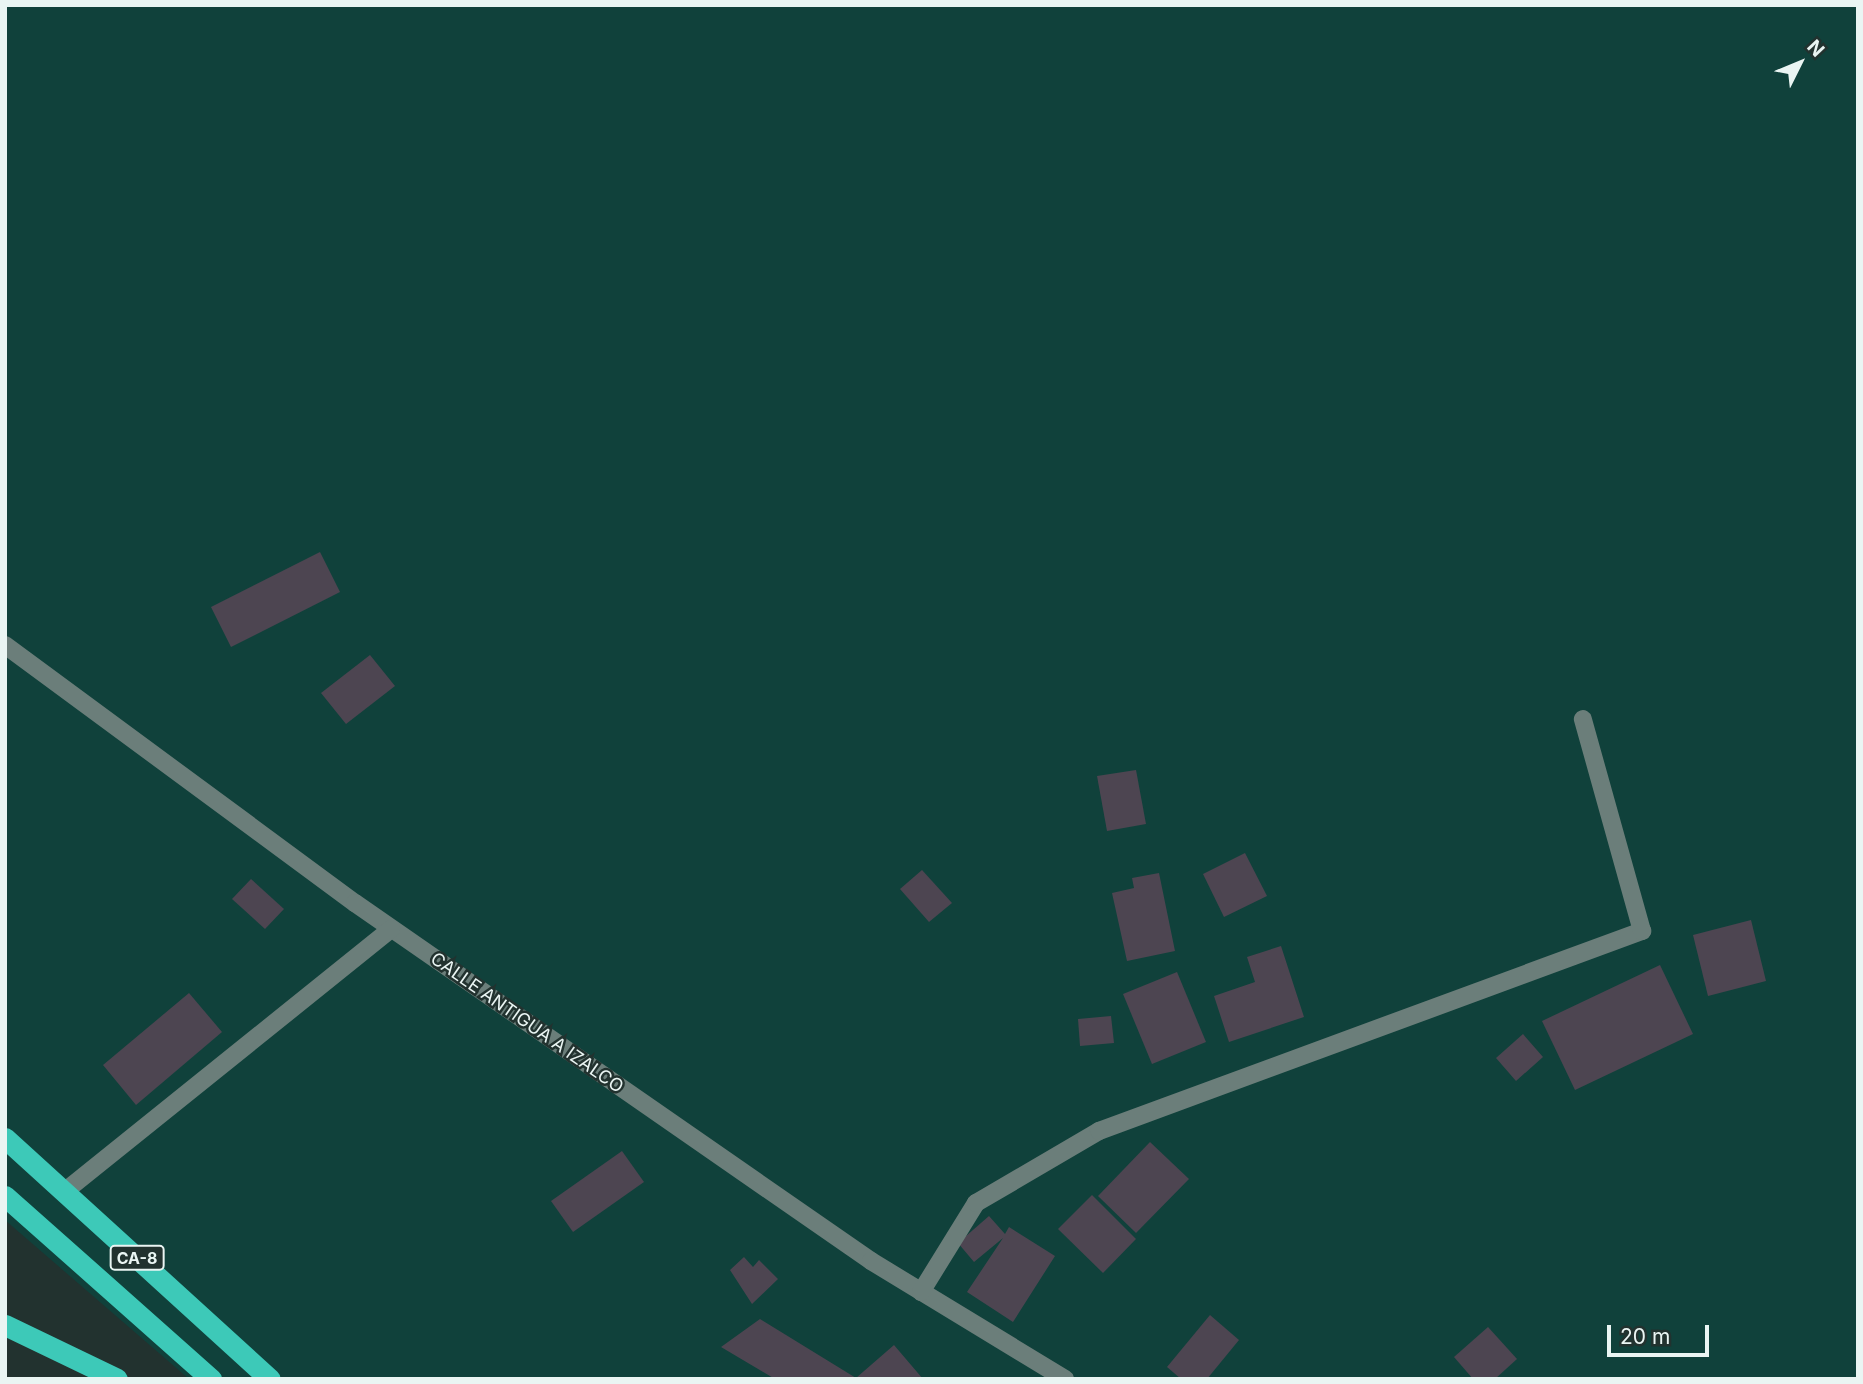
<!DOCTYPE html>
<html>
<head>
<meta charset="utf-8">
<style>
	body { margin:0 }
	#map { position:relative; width:1863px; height:1384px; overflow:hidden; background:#22322f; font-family:Inter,sans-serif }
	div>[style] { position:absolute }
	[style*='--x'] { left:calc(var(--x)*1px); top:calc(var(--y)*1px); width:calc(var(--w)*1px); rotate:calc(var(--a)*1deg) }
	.green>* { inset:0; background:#10413b }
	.building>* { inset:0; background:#4d4551 }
	.minor>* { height:18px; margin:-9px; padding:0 9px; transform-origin:9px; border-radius:9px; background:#6b7e7a }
	.highway>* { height:21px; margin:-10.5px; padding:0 10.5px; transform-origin:10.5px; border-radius:10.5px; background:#3dc9b8 }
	span { translate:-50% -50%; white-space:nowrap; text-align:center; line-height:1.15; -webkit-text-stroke:5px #22322f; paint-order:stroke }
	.shield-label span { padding:2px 5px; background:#22322f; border:2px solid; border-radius:5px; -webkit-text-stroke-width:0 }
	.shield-label { font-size:16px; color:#eaf5f3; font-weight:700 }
	.street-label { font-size:18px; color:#eaf5f3 }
	.frame { position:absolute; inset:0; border:7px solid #eaf5f3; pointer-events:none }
	.north { position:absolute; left:1765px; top:28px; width:70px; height:70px; -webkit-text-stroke:5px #22322f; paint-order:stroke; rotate:47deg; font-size:19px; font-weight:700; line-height:28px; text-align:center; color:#eaf5f3 }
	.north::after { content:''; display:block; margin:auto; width:24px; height:32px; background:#eaf5f3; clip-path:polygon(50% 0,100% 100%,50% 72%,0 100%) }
	.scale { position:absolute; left:1607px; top:1325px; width:102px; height:32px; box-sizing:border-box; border:4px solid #eaf5f3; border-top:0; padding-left:9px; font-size:21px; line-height:24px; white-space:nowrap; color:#eaf5f3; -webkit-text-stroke:5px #22322f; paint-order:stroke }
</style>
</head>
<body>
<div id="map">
	<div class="green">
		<div style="clip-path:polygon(5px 5px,1858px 5px,1858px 1379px,189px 1379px,5px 1220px)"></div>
	</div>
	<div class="building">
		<div style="clip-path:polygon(320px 552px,340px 592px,231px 647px,211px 607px)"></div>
		<div style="clip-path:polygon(370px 655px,395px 686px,346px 724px,321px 693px)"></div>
		<div style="clip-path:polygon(1136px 770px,1146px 824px,1107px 831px,1097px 776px)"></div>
		<div style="clip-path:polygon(1245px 853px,1267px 896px,1224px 917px,1203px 874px)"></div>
		<div style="clip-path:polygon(922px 870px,952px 903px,929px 922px,900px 889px)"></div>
		<div style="clip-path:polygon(1159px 873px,1175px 951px,1127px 961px,1112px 893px,1134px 888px,1132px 878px)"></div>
		<div style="clip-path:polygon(251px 879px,284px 909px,265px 929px,232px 899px)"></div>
		<div style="clip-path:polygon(1751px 920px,1766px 981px,1708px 996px,1693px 935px)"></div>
		<div style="clip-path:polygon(1281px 946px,1304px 1017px,1229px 1042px,1214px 996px,1255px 982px,1247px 957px)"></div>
		<div style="clip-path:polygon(1660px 965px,1693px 1034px,1575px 1090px,1542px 1021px)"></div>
		<div style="clip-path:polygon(1177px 972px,1206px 1042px,1152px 1064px,1123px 994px)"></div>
		<div style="clip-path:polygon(189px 993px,222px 1032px,136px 1105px,103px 1065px)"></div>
		<div style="clip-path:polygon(1111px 1016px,1114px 1043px,1080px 1046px,1078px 1019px)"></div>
		<div style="clip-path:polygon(1523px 1034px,1543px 1057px,1516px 1081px,1496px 1058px)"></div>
		<div style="clip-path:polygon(1150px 1142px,1189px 1179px,1136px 1233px,1098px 1196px)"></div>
		<div style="clip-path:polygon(622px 1151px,644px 1182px,573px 1232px,551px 1201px)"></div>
		<div style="clip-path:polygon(1092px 1195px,1136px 1239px,1103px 1273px,1058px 1229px)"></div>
		<div style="clip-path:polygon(989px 1216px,1005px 1234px,1009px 1227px,1055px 1256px,1013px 1322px,967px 1292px,1003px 1238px,974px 1262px,958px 1243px)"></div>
		<div style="clip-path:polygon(744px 1257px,753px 1267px,759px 1260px,778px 1279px,752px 1304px,730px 1270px)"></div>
		<div style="clip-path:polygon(1210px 1315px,1239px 1340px,1207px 1379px,1181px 1379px,1167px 1367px)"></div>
		<div style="clip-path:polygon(760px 1319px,856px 1378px,894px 1345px,923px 1379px,775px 1379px,721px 1347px)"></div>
		<div style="clip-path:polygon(1488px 1327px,1517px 1359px,1495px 1379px,1473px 1379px,1454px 1357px)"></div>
	</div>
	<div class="minor">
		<div style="--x:5;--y:645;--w:435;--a:36.4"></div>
		<div style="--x:355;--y:903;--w:628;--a:34.75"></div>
		<div style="--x:871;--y:1261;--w:227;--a:31.3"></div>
		<div style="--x:64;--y:1192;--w:420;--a:-38.8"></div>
		<div style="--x:921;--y:1292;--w:105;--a:-58.3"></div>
		<div style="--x:976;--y:1203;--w:143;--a:-30.3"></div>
		<div style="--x:1099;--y:1131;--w:579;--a:-20.22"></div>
		<div style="--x:1642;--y:931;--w:220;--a:-105.6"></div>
	</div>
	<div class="highway">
		<div style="--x:5;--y:1138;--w:358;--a:42.3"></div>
		<div style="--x:5;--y:1196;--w:276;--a:41.6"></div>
		<div style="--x:5;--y:1325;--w:124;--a:25.7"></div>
	</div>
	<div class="shield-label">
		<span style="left:137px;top:1258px">CA-8</span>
	</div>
	<div class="street-label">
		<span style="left:527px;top:1023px;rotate:35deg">CALLE ANTIGUA A IZALCO</span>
	</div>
	<div class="frame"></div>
	<div class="north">N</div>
	<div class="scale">20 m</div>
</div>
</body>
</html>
